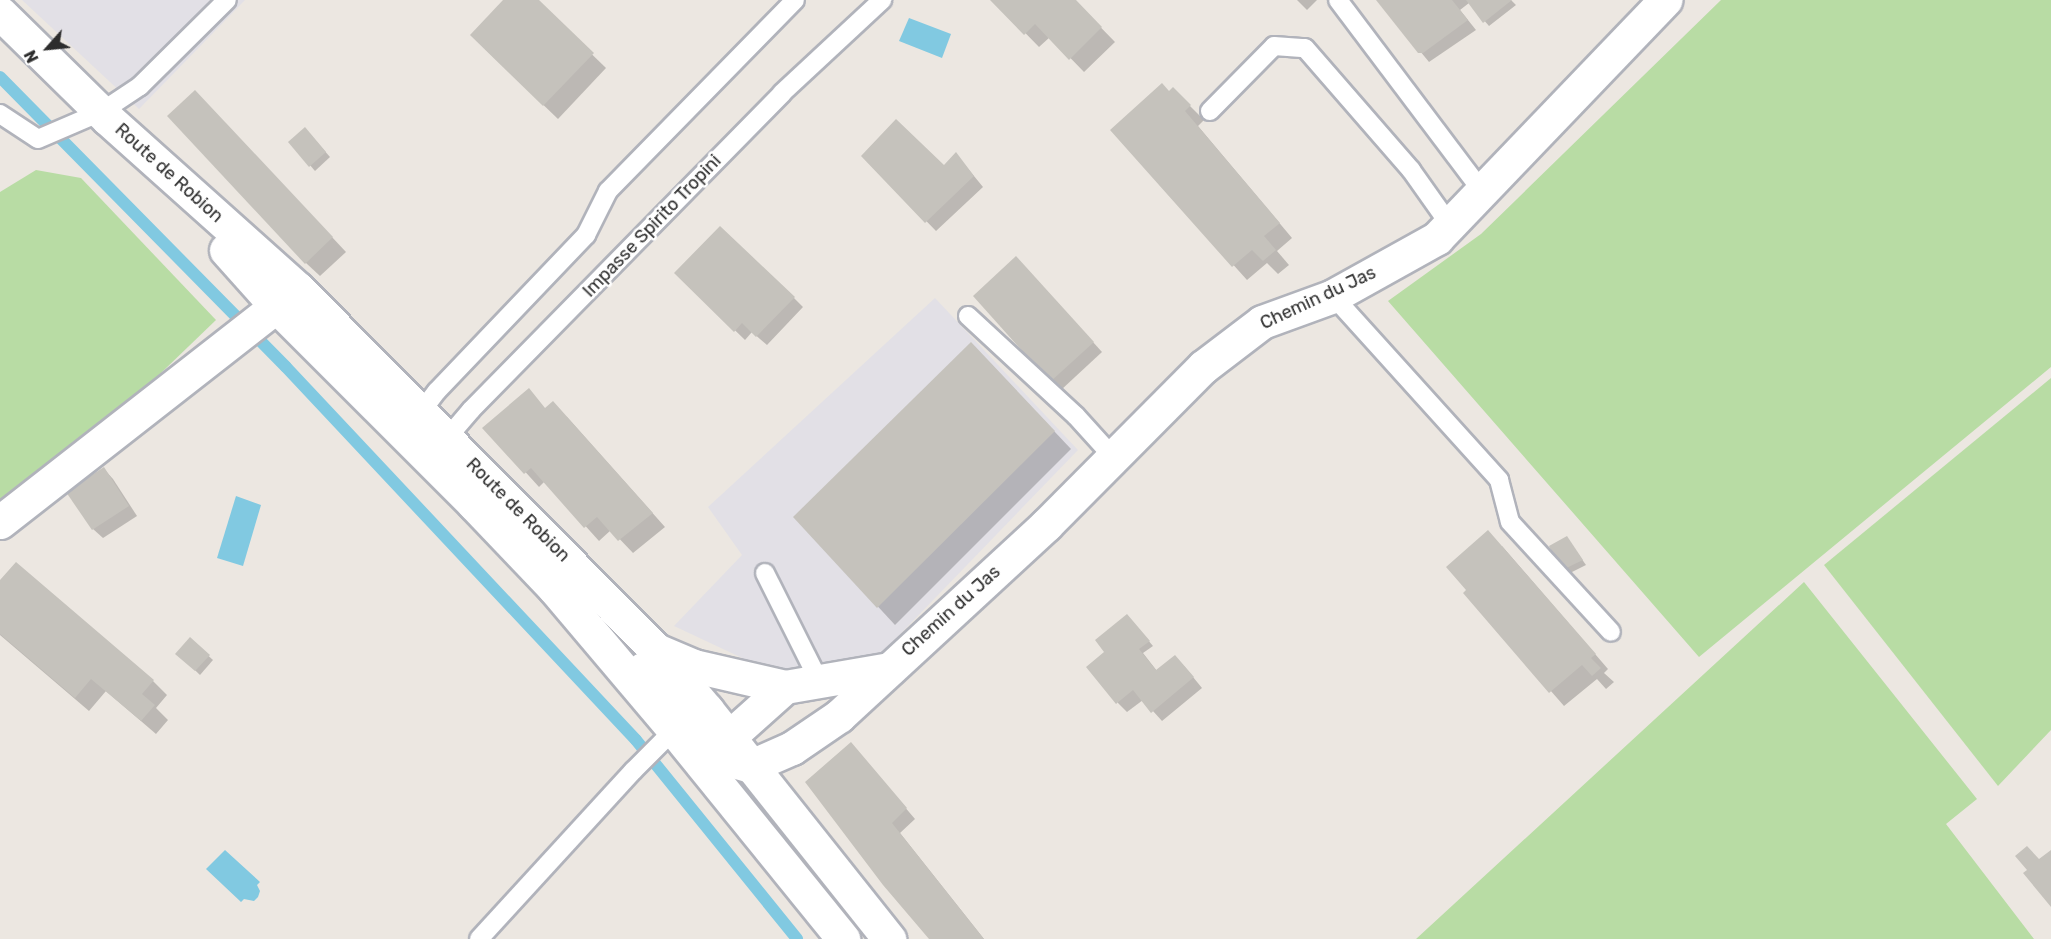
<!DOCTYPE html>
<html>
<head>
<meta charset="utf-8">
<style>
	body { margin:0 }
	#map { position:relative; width:2051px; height:939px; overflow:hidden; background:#ece7e1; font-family:Rubik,sans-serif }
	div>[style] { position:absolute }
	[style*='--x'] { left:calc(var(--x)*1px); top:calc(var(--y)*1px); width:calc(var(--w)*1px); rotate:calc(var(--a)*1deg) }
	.industrial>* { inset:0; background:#e2e0e6 }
	.green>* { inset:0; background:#b8dca4 }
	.water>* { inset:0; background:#81c9e1 }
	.shadow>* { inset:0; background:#0003 }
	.stream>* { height:12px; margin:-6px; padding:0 6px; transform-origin:6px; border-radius:6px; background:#81c9e1 }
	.building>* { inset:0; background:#c5c2bc }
	.roads { filter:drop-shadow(2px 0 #b1b3bb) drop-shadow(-2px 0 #b1b3bb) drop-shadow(0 2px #b1b3bb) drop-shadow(0 -2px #b1b3bb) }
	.service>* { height:18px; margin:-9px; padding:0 9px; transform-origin:9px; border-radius:9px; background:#fff }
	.minor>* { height:33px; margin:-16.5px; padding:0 16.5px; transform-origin:16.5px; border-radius:16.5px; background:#fff }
	.secondary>* { height:33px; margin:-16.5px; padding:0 16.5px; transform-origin:16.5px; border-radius:16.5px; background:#fff }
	span { translate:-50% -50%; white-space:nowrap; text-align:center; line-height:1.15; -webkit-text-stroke:5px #fff; paint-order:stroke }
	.street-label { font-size:18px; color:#2d2d2d }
	.north { position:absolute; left:18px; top:18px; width:60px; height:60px; -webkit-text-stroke:4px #fff; paint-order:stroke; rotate:243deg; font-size:16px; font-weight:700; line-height:24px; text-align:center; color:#2d2d2d }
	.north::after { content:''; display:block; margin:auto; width:21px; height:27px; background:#2d2d2d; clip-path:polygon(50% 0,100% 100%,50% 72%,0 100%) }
</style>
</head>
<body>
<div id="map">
	<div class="industrial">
		<div style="clip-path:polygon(22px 0,245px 0,139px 109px)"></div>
		<div style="clip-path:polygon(935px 298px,1078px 450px,881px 654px,776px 674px,674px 626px,742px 555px,708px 507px)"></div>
	</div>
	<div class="green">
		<div style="clip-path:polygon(1721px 0,2051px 0,2051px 367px,1699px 657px,1388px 301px,1481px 234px)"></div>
		<div style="clip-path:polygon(36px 170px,81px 178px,216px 320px,81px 450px,0 507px,0 192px)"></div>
		<div style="clip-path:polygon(2051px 378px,2051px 730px,1998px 786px,1824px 565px)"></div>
		<div style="clip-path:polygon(1804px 582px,1977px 799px,1946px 824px,2034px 939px,1416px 939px)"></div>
	</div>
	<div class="water">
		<div style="clip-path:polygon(909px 18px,951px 34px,942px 58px,899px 41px)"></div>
		<div style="clip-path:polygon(236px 496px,261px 505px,243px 566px,217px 558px)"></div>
		<div style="clip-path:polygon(225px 850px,260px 882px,257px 885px,260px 891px,258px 897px,254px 901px,244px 899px,241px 902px,206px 869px)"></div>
	</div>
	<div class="shadow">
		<div style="clip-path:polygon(505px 0,536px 0,606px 68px,558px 119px,485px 49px)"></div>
		<div style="clip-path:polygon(993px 0,1074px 0,1115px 42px,1084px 72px,1050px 37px,1039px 47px)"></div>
		<div style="clip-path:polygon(1297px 0,1317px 0,1307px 10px)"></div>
		<div style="clip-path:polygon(1378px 0,1511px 0,1516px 5px,1489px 26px,1469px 3px,1460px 10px,1476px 30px,1429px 62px)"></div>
		<div style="clip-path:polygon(1173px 89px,1204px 120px,1198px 126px,1292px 238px,1277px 251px,1289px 265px,1278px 274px,1267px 263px,1247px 280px,1112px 130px)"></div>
		<div style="clip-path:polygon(209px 106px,346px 252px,320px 276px,306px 263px)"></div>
		<div style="clip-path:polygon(310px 134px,330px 157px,315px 171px,290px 142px)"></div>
		<div style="clip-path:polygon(956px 154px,983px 187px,936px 231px,863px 156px,944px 168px)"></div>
		<div style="clip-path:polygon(1026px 268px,1102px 352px,1061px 390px,1051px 381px)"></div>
		<div style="clip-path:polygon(676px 273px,794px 298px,803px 307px,767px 345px,752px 332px,745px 340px)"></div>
		<div style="clip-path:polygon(988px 361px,1071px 449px,895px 625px,795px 517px)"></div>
		<div style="clip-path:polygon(545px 410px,567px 417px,665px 527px,633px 553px,611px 530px,599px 541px,545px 481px,539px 487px,502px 446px)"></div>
		<div style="clip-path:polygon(104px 469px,113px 479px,137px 516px,103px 538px,93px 529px)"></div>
		<div style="clip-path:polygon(1567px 538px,1586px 565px,1566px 575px,1561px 570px)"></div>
		<div style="clip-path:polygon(1502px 546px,1608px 669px,1604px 673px,1614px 682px,1606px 689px,1597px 679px,1564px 706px,1465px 593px)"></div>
		<div style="clip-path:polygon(0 581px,153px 681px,167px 695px,156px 708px,168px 720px,156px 734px,106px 691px,89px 711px,0 635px)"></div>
		<div style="clip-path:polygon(1131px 620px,1153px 646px,1143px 653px,1157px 671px,1184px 666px,1202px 688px,1162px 721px,1143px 700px,1127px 712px,1118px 703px,1106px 652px)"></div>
		<div style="clip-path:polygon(190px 639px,213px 660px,200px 675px,177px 653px)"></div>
		<div style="clip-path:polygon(851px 744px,915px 819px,900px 833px,984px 939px,931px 939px)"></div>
	</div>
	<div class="stream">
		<div style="--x:0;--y:77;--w:407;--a:45.4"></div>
		<div style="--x:286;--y:367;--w:511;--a:46.82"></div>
		<div style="--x:636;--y:740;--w:256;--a:51"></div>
	</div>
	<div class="building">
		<div style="clip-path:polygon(503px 0,539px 0,594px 53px,543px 106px,470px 35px)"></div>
		<div style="clip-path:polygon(990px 0,1076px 0,1102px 27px,1069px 60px,1035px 24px,1024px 35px)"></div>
		<div style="clip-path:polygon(1376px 0,1452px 0,1468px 20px,1423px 53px,1418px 53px)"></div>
		<div style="clip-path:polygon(1466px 0,1512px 0,1483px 23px)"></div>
		<div style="clip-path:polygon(1162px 83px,1169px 91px,1173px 87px,1191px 105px,1185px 111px,1280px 223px,1264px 236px,1276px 250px,1263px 261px,1252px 250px,1232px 267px,1110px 130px)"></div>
		<div style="clip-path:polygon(195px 90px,333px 237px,305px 264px,167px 116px)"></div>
		<div style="clip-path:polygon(896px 119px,944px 165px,956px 152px,974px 176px,925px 223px,861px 156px)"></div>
		<div style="clip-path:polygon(305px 127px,326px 152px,309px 167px,288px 142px)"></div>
		<div style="clip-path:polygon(720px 226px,795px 297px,756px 337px,742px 323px,734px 332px,674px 273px)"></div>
		<div style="clip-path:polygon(1016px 256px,1094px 342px,1050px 382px,973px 296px)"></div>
		<div style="clip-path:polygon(971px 342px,1055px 431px,877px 608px,793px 517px)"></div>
		<div style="clip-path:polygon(529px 388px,545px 408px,553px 401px,653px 513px,618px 541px,597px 517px,584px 528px,531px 468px,524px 474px,482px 428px)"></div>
		<div style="clip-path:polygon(104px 467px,129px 506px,92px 530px,66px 492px)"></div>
		<div style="clip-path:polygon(1488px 530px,1596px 654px,1591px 658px,1601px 668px,1592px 676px,1582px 665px,1549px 693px,1463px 593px,1466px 590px,1446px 567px)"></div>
		<div style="clip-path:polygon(1567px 536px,1583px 560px,1560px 571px,1549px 546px)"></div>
		<div style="clip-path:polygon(16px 562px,154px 680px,142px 694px,155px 705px,141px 721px,91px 679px,75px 698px,0 634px,0 580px)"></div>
		<div style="clip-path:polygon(1127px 614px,1150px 641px,1139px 649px,1156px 670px,1175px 655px,1194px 677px,1151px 713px,1133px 690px,1116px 704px,1086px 667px,1104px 652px,1095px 640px)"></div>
		<div style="clip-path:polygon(190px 637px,210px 655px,195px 671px,175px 654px)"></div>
		<div style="clip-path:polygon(851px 742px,907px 808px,892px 823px,984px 939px,929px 939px,883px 885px,805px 782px)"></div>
		<div style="clip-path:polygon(2027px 846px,2039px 859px,2051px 850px,2051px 907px,2023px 873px,2027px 870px,2015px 856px)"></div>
	</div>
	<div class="roads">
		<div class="service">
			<div style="--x:1338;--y:0;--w:239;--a:53"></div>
			<div style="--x:1210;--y:111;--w:91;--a:-45.4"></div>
			<div style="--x:1274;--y:46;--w:31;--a:4"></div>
			<div style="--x:1305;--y:48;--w:162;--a:49"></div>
			<div style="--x:1411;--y:170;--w:67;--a:54.7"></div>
			<div style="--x:0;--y:114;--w:45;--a:33.3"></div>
			<div style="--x:38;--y:139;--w:69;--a:-23.2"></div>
			<div style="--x:101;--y:112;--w:47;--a:-33.7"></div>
			<div style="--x:140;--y:86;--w:122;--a:-44.7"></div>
			<div style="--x:1333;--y:296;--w:248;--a:47.9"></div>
			<div style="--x:1499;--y:480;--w:43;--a:75.3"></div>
			<div style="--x:1510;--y:522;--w:149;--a:47.4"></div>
			<div style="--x:968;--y:316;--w:147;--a:42.8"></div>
			<div style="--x:1076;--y:416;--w:55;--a:47.9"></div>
			<div style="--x:421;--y:412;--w:26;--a:-53"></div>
			<div style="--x:437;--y:391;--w:216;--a:-46.3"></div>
			<div style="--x:586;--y:235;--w:49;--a:-63.4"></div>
			<div style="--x:608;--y:191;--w:267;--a:-45.6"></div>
			<div style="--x:442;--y:444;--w:45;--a:-49.5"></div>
			<div style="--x:471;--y:410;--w:444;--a:-45.5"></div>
			<div style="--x:782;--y:93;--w:137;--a:-42.9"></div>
			<div style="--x:765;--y:573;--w:121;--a:63.4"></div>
			<div style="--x:479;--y:939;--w:228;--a:-47.5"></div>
			<div style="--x:633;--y:771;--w:58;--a:-45"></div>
		</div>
		<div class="minor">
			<div style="--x:0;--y:522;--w:378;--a:-38"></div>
			<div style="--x:656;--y:650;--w:41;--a:22.8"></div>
			<div style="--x:694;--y:666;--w:93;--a:13"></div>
			<div style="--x:785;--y:687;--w:106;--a:-9.8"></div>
			<div style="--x:643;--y:669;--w:103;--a:48.9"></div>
			<div style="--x:711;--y:747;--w:26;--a:32"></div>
			<div style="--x:733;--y:761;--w:19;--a:16"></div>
			<div style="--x:751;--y:766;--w:45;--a:-23.7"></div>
			<div style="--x:792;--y:748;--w:57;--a:-34.2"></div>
			<div style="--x:839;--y:716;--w:282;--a:-42.7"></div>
			<div style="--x:1046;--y:525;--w:223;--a:-45.2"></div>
			<div style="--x:1203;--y:367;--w:74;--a:-37.3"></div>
			<div style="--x:1262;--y:322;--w:76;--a:-20.1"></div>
			<div style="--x:1333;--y:296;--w:119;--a:-29.1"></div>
			<div style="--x:1437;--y:238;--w:330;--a:-46.2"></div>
			<div style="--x:723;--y:764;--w:16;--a:-90"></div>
			<div style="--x:723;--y:748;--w:13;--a:-61"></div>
			<div style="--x:729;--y:737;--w:75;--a:-41.8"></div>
		</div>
		<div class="secondary">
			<div style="--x:0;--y:13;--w:151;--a:44.5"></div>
			<div style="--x:108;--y:119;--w:255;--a:41.8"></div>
			<div style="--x:298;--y:289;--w:508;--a:45.24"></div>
			<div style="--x:656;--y:650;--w:79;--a:49.6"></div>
			<div style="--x:707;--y:710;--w:293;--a:51.5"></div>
			<div style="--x:226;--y:250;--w:76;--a:48.2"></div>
			<div style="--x:277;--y:307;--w:279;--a:45"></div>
			<div style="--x:474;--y:504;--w:116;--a:46.4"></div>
			<div style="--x:554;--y:588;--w:186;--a:49.8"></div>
			<div style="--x:674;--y:730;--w:269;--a:51"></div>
		</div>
	</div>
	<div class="street-label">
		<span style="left:169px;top:173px;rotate:42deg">Route de Robion</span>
		<span style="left:652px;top:226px;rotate:-46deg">Impasse Spirito Tropini</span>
		<span style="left:1318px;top:298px;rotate:-25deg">Chemin du Jas</span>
		<span style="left:518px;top:510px;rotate:45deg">Route de Robion</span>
		<span style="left:951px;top:611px;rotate:-42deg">Chemin du Jas</span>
	</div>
	<div class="north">N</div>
</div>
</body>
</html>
